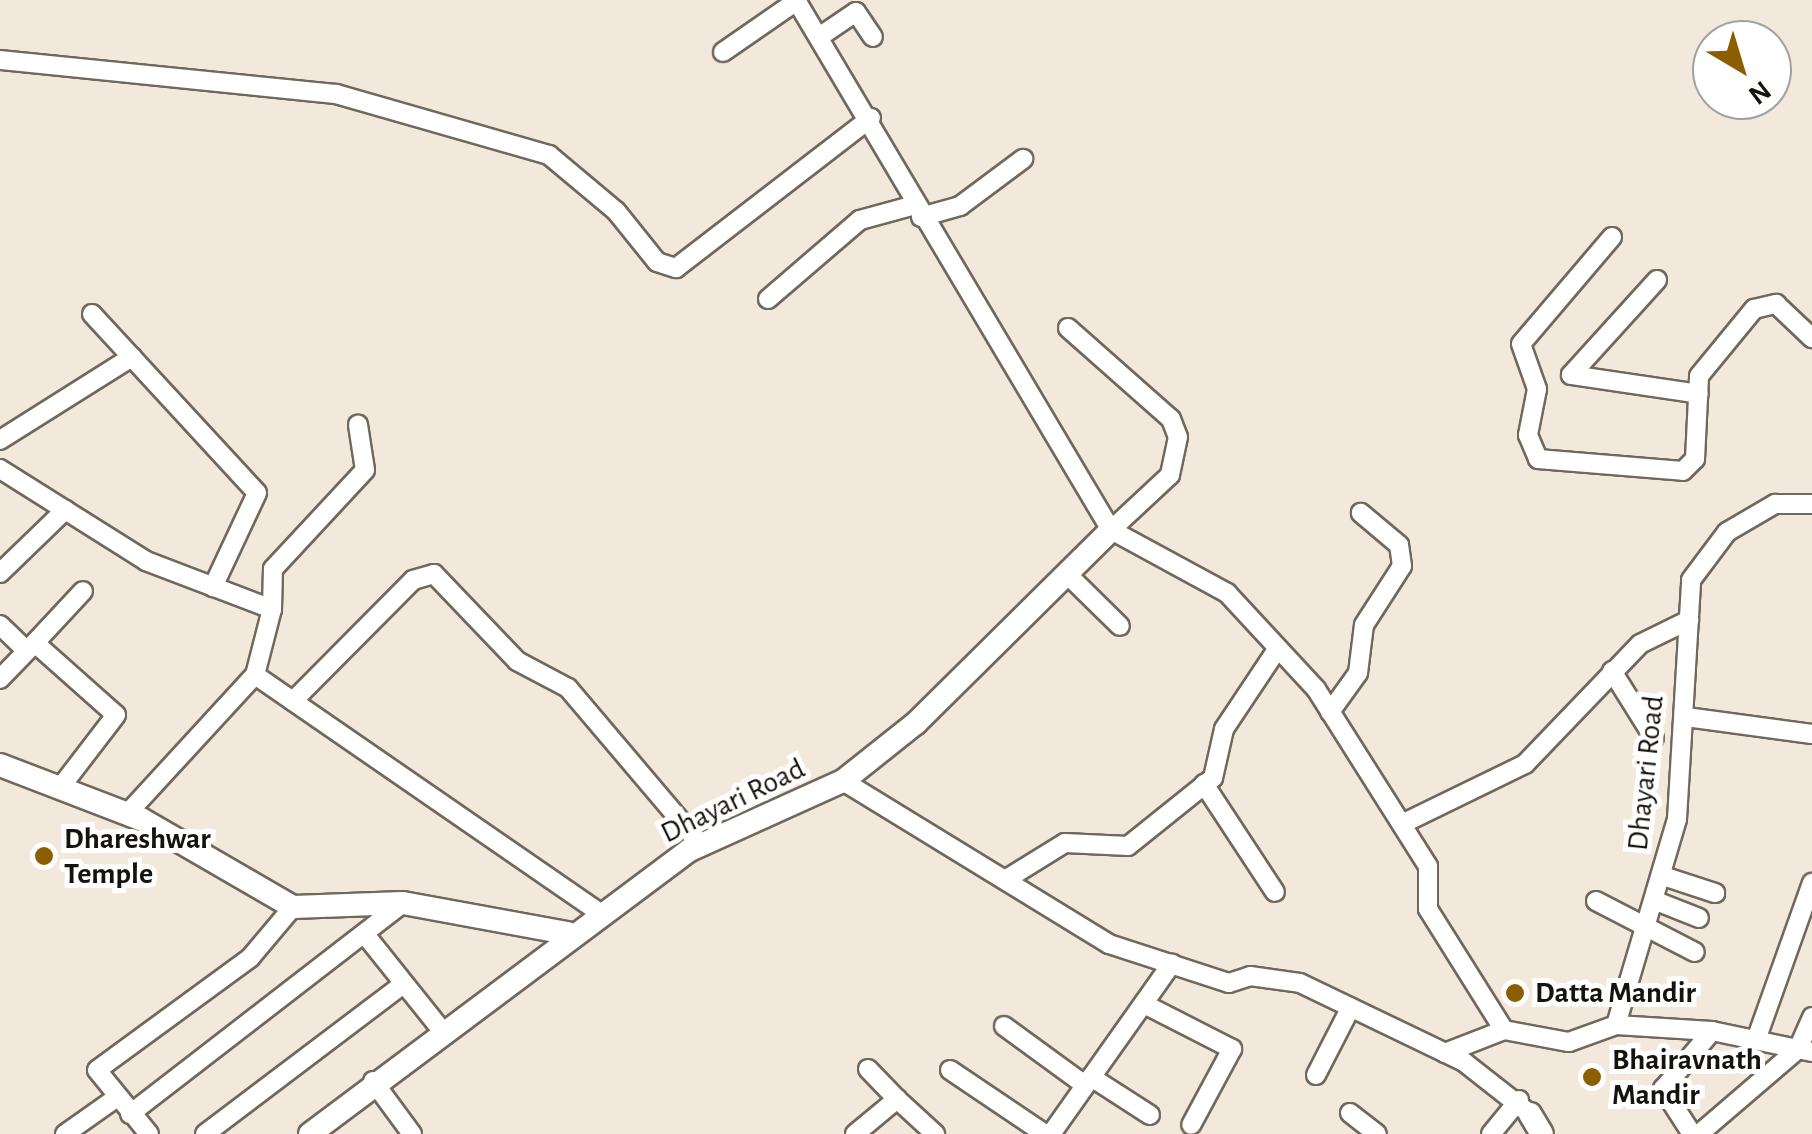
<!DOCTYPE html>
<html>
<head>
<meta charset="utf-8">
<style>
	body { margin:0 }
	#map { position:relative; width:1812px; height:1134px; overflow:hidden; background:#f2e8db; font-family:"Alegreya Sans",sans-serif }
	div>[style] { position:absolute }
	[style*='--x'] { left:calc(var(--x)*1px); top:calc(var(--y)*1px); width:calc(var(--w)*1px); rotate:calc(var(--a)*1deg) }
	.roads { filter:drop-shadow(2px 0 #71685c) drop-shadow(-2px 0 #71685c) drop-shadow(0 2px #71685c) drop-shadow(0 -2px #71685c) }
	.street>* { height:18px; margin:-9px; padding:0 9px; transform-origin:9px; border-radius:9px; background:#fff }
	.secondary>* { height:22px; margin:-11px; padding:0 11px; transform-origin:11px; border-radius:11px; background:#fff }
	.dots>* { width:28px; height:28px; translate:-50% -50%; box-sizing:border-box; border:5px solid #fff; border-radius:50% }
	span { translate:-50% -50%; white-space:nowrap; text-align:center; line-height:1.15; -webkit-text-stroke:10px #fff; paint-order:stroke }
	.street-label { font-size:30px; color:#16130e }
	.poi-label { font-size:30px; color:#16130e; font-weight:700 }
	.left { translate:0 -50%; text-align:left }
	.north { position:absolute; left:1692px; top:20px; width:100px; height:100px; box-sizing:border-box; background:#fff; border:2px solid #a2a19f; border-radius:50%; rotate:142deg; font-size:28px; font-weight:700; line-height:40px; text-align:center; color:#16130e }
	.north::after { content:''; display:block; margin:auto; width:35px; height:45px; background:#8b5e02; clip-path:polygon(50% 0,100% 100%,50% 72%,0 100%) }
</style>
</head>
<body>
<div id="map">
	<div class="roads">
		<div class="street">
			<div style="--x:796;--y:0;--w:617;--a:59.28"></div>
			<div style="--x:1111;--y:530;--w:132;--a:28.5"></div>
			<div style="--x:1227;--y:593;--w:131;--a:47.2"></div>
			<div style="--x:1316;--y:689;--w:209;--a:57.7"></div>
			<div style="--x:1428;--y:866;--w:43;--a:90"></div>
			<div style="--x:1428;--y:909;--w:143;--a:57.9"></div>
			<div style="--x:1504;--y:1030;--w:66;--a:10.5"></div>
			<div style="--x:1569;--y:1042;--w:50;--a:-19.9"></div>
			<div style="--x:1616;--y:1025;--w:96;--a:3.6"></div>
			<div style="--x:1712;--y:1031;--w:102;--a:11.9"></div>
			<div style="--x:822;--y:35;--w:41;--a:-34.1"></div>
			<div style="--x:856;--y:12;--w:30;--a:56"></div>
			<div style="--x:723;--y:52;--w:91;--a:-34.7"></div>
			<div style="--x:0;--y:60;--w:338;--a:5.8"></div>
			<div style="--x:336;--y:94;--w:222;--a:16"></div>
			<div style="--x:549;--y:155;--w:87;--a:39.9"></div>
			<div style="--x:616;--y:211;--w:65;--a:51.2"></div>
			<div style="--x:657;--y:262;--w:20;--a:18"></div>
			<div style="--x:676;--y:268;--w:246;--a:-37.6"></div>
			<div style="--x:921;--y:217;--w:41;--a:-15.8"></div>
			<div style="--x:960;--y:206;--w:79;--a:-36.7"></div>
			<div style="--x:1612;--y:237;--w:140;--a:130.4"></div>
			<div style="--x:1521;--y:344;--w:48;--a:70.4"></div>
			<div style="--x:1537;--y:389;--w:47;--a:101.1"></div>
			<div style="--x:1528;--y:435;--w:26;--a:67"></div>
			<div style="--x:1538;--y:459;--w:145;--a:4.7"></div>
			<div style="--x:1683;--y:471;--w:17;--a:-45"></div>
			<div style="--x:1695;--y:459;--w:83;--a:-87.2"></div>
			<div style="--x:1699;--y:376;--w:87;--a:-50.6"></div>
			<div style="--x:1754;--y:309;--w:23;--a:-13"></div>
			<div style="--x:1776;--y:304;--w:50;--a:43.4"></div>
			<div style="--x:1657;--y:280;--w:128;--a:132.2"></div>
			<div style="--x:1571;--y:375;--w:129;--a:8.4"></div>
			<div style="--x:768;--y:299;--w:121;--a:-40.7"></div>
			<div style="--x:860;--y:220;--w:57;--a:-15.3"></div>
			<div style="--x:92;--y:314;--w:243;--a:47.3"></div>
			<div style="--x:257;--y:493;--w:104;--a:115.1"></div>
			<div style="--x:1068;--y:328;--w:137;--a:41.5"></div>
			<div style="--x:1171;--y:419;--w:19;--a:69"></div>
			<div style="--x:1178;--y:437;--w:39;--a:102"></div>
			<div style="--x:1170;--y:475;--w:81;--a:137"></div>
			<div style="--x:0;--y:440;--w:156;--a:-32.2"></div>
			<div style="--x:0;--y:469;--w:173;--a:32.2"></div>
			<div style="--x:146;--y:561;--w:135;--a:20.9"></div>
			<div style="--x:272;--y:609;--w:68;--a:104.4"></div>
			<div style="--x:255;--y:675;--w:417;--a:34.6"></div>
			<div style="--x:0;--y:573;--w:91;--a:-44.1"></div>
			<div style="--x:1067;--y:574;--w:74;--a:44.5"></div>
			<div style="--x:272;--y:609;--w:40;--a:-88.6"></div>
			<div style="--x:273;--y:569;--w:135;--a:-47.1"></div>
			<div style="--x:365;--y:470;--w:46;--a:-98.8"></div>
			<div style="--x:0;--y:625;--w:37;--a:44"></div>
			<div style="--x:27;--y:651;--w:39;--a:134"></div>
			<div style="--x:35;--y:643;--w:108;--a:41.6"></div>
			<div style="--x:116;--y:715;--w:92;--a:127.5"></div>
			<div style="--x:29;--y:649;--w:79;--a:-47"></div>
			<div style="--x:1612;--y:671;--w:79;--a:57.9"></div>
			<div style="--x:293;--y:701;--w:170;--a:-45.2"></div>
			<div style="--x:413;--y:580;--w:22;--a:-16"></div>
			<div style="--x:434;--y:574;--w:120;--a:46.3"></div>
			<div style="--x:517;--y:661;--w:58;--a:27.9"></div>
			<div style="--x:568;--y:688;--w:206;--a:49.7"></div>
			<div style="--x:1330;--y:712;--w:48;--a:-54.3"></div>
			<div style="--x:1358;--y:673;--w:48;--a:-82.9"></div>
			<div style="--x:1364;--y:625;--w:70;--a:-57.2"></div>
			<div style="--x:1402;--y:566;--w:21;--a:-98"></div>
			<div style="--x:1399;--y:545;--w:50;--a:-139.9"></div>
			<div style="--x:1686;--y:717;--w:127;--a:7.7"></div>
			<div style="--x:843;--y:781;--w:312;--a:31.5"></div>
			<div style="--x:1109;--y:944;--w:126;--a:18"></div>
			<div style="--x:1229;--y:983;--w:22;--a:-18"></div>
			<div style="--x:1250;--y:976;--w:50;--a:8"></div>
			<div style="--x:1300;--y:983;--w:182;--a:25.7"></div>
			<div style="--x:1464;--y:1062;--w:84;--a:38.2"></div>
			<div style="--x:1204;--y:784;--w:129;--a:56.7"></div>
			<div style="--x:127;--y:814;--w:189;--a:-47.4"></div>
			<div style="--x:1402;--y:824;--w:137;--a:-26"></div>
			<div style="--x:1525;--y:764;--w:166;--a:-46.2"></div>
			<div style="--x:1640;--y:644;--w:55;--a:-26.1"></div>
			<div style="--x:1663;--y:876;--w:55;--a:18.1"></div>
			<div style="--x:1005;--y:880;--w:70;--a:-31.7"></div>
			<div style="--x:1065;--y:843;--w:63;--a:2.7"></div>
			<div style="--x:1128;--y:846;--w:109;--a:-38.7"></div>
			<div style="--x:1213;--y:778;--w:50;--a:-77.3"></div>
			<div style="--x:1224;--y:729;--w:97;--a:-56.3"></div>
			<div style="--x:1596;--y:901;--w:111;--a:27.3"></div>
			<div style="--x:1656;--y:901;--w:46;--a:21.6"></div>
			<div style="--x:367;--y:937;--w:117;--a:51.3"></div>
			<div style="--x:1144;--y:1004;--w:99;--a:27.1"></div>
			<div style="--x:1232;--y:1049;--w:86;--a:118.3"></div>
			<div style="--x:1616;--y:1025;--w:215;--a:-73.5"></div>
			<div style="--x:1677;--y:819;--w:239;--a:-86.6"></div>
			<div style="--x:1691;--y:580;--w:60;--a:-53.1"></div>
			<div style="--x:1727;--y:532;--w:56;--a:-30.3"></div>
			<div style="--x:1775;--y:504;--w:37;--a:0"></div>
			<div style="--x:1004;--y:1026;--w:100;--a:36.1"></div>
			<div style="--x:1756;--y:1040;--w:167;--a:-70.4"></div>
			<div style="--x:1445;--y:1053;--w:63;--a:-21.3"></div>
			<div style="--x:868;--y:1069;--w:42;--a:46"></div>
			<div style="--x:950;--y:1070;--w:115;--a:34"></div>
			<div style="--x:1316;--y:1075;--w:76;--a:-62.8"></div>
			<div style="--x:1091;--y:1077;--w:70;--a:32.8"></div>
			<div style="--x:373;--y:1081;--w:66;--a:53.7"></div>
			<div style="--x:1350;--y:1113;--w:34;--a:38"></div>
			<div style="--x:130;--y:1114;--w:345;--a:-37.7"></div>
			<div style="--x:65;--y:1134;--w:62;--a:-35.2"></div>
			<div style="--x:149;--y:1134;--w:82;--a:-129.1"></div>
			<div style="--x:97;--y:1070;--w:190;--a:-36.2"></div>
			<div style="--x:250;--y:958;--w:67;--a:-49.9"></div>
			<div style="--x:205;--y:1134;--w:246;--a:-37.1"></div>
			<div style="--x:855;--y:1134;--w:55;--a:-39.8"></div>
			<div style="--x:897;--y:1099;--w:52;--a:42.6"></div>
			<div style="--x:1051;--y:1134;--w:209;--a:-54.7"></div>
			<div style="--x:1491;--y:1134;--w:44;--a:-50.5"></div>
			<div style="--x:1692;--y:1134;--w:54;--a:-122.8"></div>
			<div style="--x:1663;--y:1089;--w:76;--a:-49.8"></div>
			<div style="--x:1699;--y:1134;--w:130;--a:-40.6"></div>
			<div style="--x:1798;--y:1049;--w:35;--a:-66"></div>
		</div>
		<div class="secondary">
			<div style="--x:0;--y:765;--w:151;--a:21"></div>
			<div style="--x:141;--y:819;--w:176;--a:30.1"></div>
			<div style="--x:293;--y:907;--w:110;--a:-2.1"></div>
			<div style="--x:403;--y:903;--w:167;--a:10.4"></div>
			<div style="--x:1530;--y:1114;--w:23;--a:59"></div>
			<div style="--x:310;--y:1134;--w:474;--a:-36.8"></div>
			<div style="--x:690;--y:850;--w:168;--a:-24.3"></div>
			<div style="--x:843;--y:781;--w:93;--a:-38.5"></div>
			<div style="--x:916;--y:723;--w:274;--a:-44.7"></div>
		</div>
	</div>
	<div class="dots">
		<div style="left:44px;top:856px;background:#8b5e02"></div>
		<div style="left:1515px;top:993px;background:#8b5e02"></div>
		<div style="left:1592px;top:1077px;background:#8b5e02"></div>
	</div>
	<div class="street-label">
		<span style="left:1646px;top:773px;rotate:-84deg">Dhayari Road</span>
		<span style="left:733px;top:801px;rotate:-26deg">Dhayari Road</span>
	</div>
	<div class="poi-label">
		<span class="left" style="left:64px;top:856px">Dhareshwar<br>Temple</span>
		<span class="left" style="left:1535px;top:993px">Datta Mandir</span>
		<span class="left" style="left:1612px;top:1077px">Bhairavnath<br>Mandir</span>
	</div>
	<div class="north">N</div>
</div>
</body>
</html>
